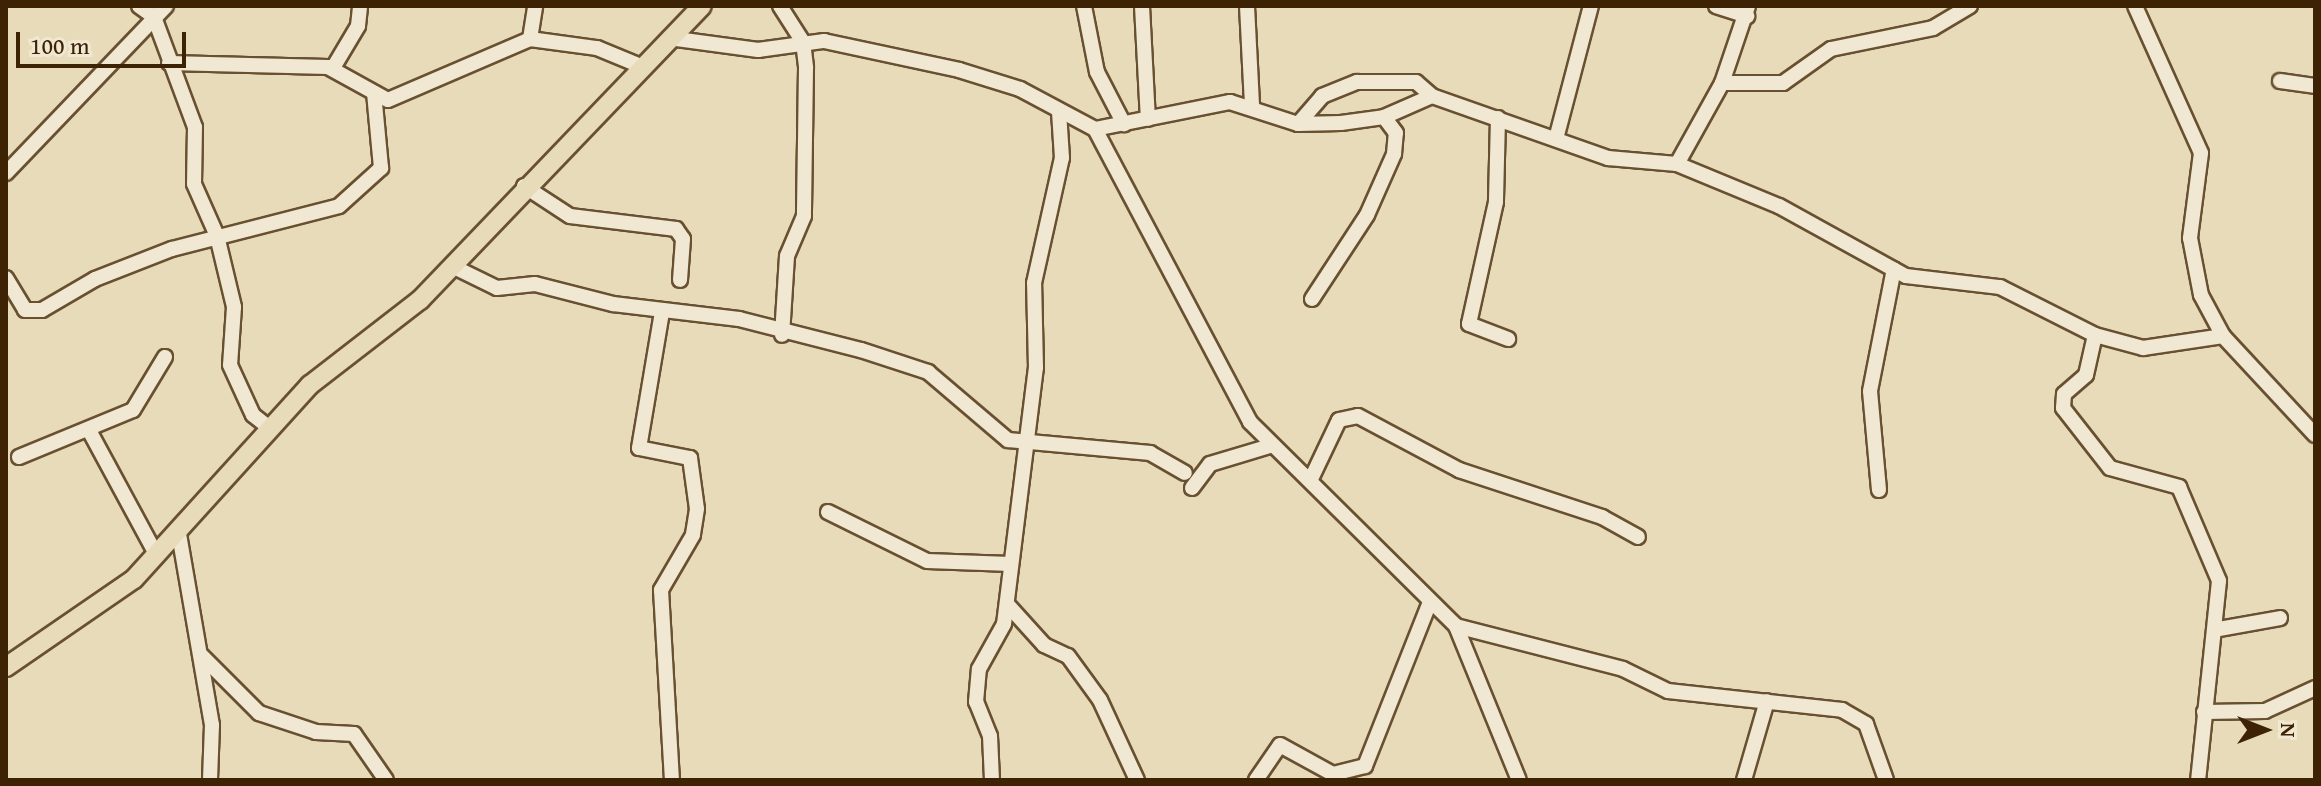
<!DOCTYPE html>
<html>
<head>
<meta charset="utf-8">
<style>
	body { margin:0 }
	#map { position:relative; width:2321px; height:786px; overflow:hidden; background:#e8dbb9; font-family:"Gentium Book Plus",serif }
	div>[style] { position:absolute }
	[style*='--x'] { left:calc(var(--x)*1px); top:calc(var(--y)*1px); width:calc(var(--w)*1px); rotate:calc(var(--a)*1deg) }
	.roads { filter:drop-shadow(2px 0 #685030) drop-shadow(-2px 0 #685030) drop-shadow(0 2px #685030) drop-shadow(0 -2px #685030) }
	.minor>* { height:14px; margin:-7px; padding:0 7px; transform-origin:7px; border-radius:7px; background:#f0e8d2 }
	.major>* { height:18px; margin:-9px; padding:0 9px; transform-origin:9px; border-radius:9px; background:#e8dbb9 }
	span { translate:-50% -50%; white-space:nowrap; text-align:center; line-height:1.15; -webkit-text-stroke:8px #f0e8d2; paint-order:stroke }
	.frame { position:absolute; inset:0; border:8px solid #3d2203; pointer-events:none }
	.north { position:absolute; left:2225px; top:690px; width:80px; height:80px; -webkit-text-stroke:6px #f0e8d2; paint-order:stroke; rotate:90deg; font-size:22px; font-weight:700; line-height:32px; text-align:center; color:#3d2203 }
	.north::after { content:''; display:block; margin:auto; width:28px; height:36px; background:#3d2203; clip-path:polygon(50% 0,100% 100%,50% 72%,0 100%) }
	.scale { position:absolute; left:16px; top:32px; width:170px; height:36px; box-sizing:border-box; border:4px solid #3d2203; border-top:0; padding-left:10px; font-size:24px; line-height:28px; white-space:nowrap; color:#3d2203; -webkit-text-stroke:6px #f0e8d2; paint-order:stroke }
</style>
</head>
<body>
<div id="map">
	<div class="roads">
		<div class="minor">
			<div style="--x:139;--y:6;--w:19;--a:36"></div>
			<div style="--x:154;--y:17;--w:117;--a:69.6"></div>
			<div style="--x:195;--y:127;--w:57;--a:91"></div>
			<div style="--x:194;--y:184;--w:57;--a:66.1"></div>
			<div style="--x:217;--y:236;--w:73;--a:76.5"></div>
			<div style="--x:234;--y:307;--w:58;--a:93.9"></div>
			<div style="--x:230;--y:365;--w:55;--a:65.3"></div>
			<div style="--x:253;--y:415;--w:23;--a:38"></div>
			<div style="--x:780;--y:6;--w:43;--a:57.4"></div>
			<div style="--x:803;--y:42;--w:26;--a:83"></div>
			<div style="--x:806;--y:68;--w:148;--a:90.8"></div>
			<div style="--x:804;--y:216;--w:43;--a:113"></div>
			<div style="--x:787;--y:256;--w:79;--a:93.6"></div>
			<div style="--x:1084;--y:6;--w:67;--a:78.9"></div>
			<div style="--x:1097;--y:72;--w:59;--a:62.6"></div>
			<div style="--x:1142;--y:6;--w:113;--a:87"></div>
			<div style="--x:1247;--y:6;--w:100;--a:87.1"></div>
			<div style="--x:1716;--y:6;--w:33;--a:18"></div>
			<div style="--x:2135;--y:6;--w:161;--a:65.8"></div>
			<div style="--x:2201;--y:153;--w:86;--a:97.4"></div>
			<div style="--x:2190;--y:238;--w:58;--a:79.1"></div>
			<div style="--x:2201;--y:295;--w:47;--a:61.8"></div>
			<div style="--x:2223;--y:336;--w:135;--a:47.1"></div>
			<div style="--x:669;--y:38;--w:90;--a:7.7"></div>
			<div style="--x:758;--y:50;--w:67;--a:-7.8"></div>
			<div style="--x:824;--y:41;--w:138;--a:12.1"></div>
			<div style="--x:959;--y:70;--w:64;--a:17.3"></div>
			<div style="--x:1020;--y:89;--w:85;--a:28.1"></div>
			<div style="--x:1095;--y:129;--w:138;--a:-11.3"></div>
			<div style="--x:1230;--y:102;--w:71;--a:17.9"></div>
			<div style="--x:1298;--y:124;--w:43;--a:-1.3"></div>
			<div style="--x:1341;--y:123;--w:43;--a:-7.9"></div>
			<div style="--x:1384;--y:117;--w:52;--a:-23.6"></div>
			<div style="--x:1432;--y:96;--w:187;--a:19.4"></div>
			<div style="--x:1608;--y:158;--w:69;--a:5"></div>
			<div style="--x:1677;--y:164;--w:110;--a:22.4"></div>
			<div style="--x:1779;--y:206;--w:145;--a:28.9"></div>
			<div style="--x:1906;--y:276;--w:95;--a:6.7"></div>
			<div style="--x:2000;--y:287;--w:106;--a:26.8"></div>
			<div style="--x:2095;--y:335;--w:50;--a:15.2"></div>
			<div style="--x:2143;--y:348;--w:81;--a:-8.5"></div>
			<div style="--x:530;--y:39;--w:33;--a:-81"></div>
			<div style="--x:169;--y:63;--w:159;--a:1.4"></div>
			<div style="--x:328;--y:67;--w:68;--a:28.8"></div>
			<div style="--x:388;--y:100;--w:155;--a:-23.2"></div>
			<div style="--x:530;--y:39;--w:68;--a:7.7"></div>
			<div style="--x:597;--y:48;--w:44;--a:22.5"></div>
			<div style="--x:333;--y:68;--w:49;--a:-59.2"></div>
			<div style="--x:358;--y:26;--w:20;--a:-84"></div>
			<div style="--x:2280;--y:81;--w:35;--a:8"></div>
			<div style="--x:1722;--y:83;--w:81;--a:-71.3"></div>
			<div style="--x:1498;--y:118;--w:84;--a:91.4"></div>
			<div style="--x:1496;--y:202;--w:125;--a:102.5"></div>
			<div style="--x:1469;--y:324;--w:42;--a:21"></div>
			<div style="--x:1298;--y:124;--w:37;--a:-49"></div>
			<div style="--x:1322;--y:96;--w:38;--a:-22"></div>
			<div style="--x:1357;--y:82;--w:59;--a:0"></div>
			<div style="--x:1416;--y:82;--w:21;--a:41"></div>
			<div style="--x:1095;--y:129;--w:331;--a:62.1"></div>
			<div style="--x:1250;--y:422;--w:290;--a:44.7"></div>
			<div style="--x:1456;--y:626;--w:172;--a:14.4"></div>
			<div style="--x:1623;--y:669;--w:50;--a:26.1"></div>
			<div style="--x:1668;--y:691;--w:175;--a:6.2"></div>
			<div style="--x:1842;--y:710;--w:28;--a:30"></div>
			<div style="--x:1866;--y:724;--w:59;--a:70.3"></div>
			<div style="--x:1556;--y:139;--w:138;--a:-75.3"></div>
			<div style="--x:1677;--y:164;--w:93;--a:-60.9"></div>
			<div style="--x:1722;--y:83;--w:61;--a:0"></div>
			<div style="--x:1783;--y:83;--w:59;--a:-35.3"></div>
			<div style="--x:1831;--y:49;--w:104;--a:-11.6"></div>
			<div style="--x:1933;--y:28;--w:43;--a:-30.7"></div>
			<div style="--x:6;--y:173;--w:231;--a:-46.2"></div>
			<div style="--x:524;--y:186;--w:55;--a:33.1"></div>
			<div style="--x:570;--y:216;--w:107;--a:7"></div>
			<div style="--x:676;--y:229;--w:12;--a:55"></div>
			<div style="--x:683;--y:239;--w:41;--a:94.2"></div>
			<div style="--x:452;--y:266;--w:50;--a:26.1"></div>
			<div style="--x:497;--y:288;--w:38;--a:-6"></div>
			<div style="--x:535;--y:284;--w:81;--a:14.4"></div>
			<div style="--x:613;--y:304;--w:127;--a:6.8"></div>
			<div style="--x:739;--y:319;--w:126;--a:14.3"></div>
			<div style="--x:861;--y:350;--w:71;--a:18.2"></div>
			<div style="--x:928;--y:372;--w:105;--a:40.4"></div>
			<div style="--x:1008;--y:440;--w:143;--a:5.2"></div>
			<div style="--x:1150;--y:453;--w:40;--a:29.7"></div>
			<div style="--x:6;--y:278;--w:37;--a:59"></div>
			<div style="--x:25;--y:310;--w:17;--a:0"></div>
			<div style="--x:42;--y:310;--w:61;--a:-30.3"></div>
			<div style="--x:95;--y:279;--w:83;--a:-21.3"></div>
			<div style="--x:172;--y:249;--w:172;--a:-14.4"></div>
			<div style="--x:339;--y:206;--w:57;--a:-42.1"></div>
			<div style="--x:381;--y:168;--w:75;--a:-95.3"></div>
			<div style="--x:1312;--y:299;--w:100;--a:-56.8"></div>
			<div style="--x:1367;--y:215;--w:67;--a:-66.1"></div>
			<div style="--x:1394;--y:154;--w:21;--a:-85"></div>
			<div style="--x:1396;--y:133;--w:20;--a:-127"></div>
			<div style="--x:662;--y:312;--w:138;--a:99.6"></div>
			<div style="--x:639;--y:448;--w:52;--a:11.1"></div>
			<div style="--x:690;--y:458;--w:51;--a:82.2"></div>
			<div style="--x:697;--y:509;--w:26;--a:99"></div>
			<div style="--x:693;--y:535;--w:64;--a:120.2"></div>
			<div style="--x:661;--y:590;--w:190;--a:86.7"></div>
			<div style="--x:2095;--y:335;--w:41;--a:102.7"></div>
			<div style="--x:2086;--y:375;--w:29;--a:139"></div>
			<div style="--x:2064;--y:394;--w:14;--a:94"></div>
			<div style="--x:2063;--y:408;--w:76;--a:51.9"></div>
			<div style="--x:2110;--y:468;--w:72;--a:15.4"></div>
			<div style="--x:2179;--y:487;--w:102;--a:66.9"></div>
			<div style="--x:2219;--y:581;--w:200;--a:96"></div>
			<div style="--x:90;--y:432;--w:141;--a:61.6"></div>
			<div style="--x:19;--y:457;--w:123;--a:-22.4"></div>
			<div style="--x:133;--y:410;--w:62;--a:-58.9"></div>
			<div style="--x:1311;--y:479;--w:65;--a:-64.6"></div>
			<div style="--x:1339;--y:420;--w:19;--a:-12"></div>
			<div style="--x:1358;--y:416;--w:115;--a:28.1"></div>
			<div style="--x:1459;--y:470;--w:151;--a:18.2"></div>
			<div style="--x:1602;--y:517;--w:41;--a:29.1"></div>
			<div style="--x:1192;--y:488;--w:30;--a:-53"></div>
			<div style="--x:1210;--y:464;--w:63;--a:-16.7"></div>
			<div style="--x:1879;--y:490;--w:99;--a:-95.2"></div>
			<div style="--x:1870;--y:391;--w:124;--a:-78.9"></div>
			<div style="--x:828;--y:512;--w:110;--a:26.3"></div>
			<div style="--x:927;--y:561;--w:84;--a:2"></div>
			<div style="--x:179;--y:534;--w:194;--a:80.2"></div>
			<div style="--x:212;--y:725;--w:55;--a:92.1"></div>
			<div style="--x:1007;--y:604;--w:55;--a:47.9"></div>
			<div style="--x:1044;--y:645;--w:26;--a:25"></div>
			<div style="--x:1068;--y:656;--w:54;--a:54"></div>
			<div style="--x:1100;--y:700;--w:88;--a:65.2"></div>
			<div style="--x:1456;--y:626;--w:166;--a:67.8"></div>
			<div style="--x:2219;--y:629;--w:62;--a:-10.2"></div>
			<div style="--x:202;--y:656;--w:81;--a:45"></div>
			<div style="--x:259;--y:713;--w:60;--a:18.4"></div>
			<div style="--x:316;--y:732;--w:38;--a:3"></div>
			<div style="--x:354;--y:734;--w:56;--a:55.2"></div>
			<div style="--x:2204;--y:712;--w:61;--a:-0.9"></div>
			<div style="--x:2265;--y:711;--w:55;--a:-24.7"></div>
			<div style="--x:992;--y:780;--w:44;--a:-92.6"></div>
			<div style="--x:990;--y:736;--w:37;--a:-112"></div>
			<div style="--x:976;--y:702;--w:33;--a:-85"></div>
			<div style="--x:979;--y:669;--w:51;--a:-60.9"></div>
			<div style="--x:1004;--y:624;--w:258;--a:-82.9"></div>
			<div style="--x:1036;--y:368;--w:85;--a:-91.3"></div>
			<div style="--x:1034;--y:283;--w:128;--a:-77.4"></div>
			<div style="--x:1062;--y:158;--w:47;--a:-93.7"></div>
			<div style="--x:1256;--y:780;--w:42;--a:-55.6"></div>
			<div style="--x:1280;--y:745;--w:60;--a:28.7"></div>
			<div style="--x:1333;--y:774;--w:33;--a:-14"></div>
			<div style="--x:1365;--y:766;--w:174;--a:-68.4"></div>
			<div style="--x:1744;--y:780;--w:82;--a:-73.8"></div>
		</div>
		<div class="major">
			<div style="--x:6;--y:667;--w:155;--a:-34.5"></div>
			<div style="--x:134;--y:579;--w:262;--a:-47.8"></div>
			<div style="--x:310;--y:385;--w:139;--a:-37.7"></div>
			<div style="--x:420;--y:300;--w:407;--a:-46.2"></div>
		</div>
	</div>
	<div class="frame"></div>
	<div class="north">N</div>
	<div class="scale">100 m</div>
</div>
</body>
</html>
